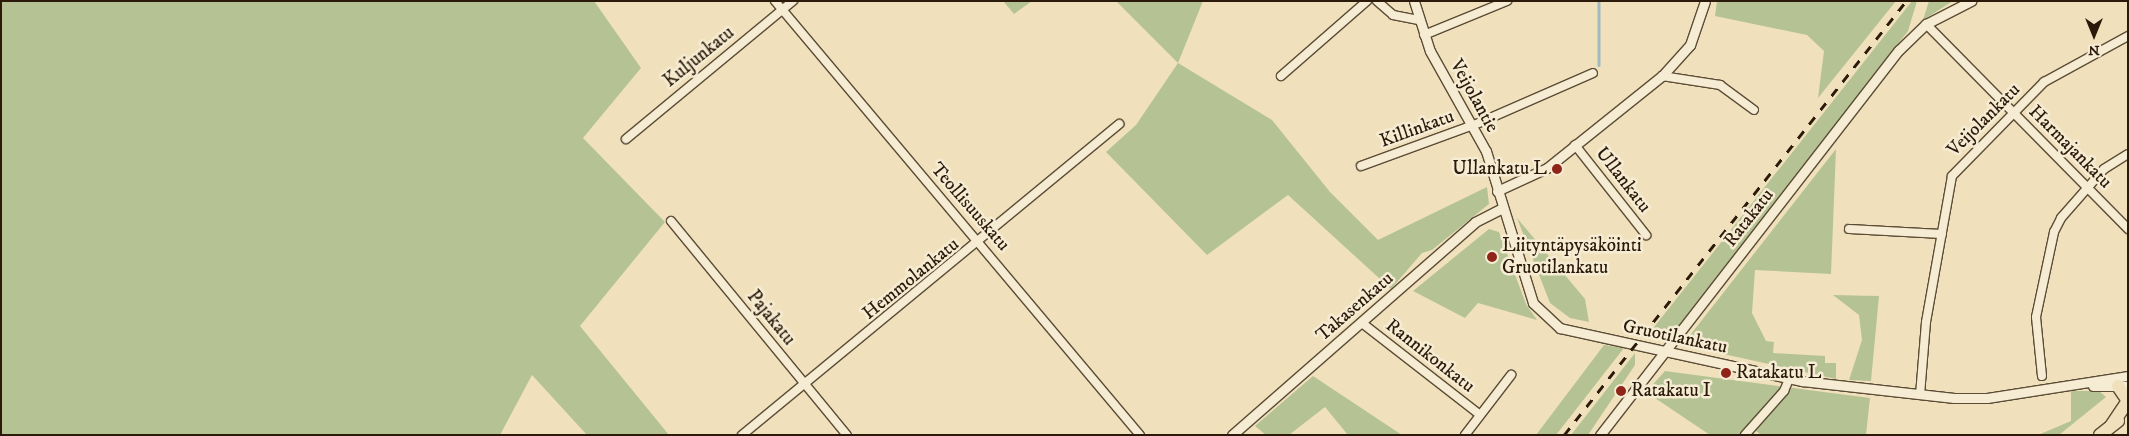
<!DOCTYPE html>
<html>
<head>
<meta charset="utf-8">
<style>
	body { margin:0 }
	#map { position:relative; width:2129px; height:436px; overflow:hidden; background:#f0e1bc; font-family:"IM FELL DW Pica",serif }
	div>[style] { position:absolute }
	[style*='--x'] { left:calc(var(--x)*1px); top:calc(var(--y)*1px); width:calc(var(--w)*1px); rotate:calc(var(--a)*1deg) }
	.green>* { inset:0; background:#b5c394 }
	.stream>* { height:2.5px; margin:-1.25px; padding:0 1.25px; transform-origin:1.25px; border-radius:1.25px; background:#a1babd }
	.roads { filter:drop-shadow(1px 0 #5c4c36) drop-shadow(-1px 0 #5c4c36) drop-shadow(0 1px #5c4c36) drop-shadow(0 -1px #5c4c36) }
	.minor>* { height:8px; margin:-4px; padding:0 4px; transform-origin:4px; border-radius:4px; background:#f5ecd3 }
	.tertiary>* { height:9px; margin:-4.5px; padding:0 4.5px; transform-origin:4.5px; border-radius:4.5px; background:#f5ecd3 }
	.trunk>* { height:12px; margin:-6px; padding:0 6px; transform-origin:6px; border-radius:6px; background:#f0e1bc }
	.rail>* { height:2.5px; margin-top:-1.25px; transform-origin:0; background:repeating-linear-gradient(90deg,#2b1a0a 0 9px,transparent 0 18px) }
	.dots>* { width:14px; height:14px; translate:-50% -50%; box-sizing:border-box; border:2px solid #f5ecd3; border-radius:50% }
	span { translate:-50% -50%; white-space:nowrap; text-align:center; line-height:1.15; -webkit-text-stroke:5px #f5ecd3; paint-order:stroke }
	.street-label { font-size:19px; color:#2b1a0a }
	.poi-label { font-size:19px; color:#2b1a0a }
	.right { translate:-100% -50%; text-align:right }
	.left { translate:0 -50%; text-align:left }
	.frame { position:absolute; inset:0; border:2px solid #2b1a0a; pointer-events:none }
	.north { position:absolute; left:2069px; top:10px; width:50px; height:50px; -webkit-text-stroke:4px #f5ecd3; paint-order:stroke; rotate:180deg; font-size:14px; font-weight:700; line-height:20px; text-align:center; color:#2b1a0a }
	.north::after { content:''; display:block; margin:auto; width:18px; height:22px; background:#2b1a0a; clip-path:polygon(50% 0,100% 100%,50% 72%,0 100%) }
</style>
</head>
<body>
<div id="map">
	<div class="green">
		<div style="clip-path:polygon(1px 1px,594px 1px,641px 68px,583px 138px,665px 222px,580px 326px,669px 435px,587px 435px,532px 375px,500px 435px,1px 435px)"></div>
		<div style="clip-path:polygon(1003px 1px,1032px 1px,1014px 14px)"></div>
		<div style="clip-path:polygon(1116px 1px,1203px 1px,1178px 63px,1272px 120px,1330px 192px,1378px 240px,1487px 187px,1489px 204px,1432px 250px,1422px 253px,1391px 289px,1288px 195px,1207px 255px,1106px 152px,1136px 125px,1178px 63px)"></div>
		<div style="clip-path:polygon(1717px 1px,1896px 1px,1818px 98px,1824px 51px,1807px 35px,1715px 16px)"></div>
		<div style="clip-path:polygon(1912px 1px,1917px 1px,1908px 31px,1670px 337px,1656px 332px,1647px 336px)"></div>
		<div style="clip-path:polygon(1929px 1px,1953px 1px,1923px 20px)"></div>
		<div style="clip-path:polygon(1836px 149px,1831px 274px,1755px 270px,1752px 313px,1766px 341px,1774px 342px,1773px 353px,1825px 356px,1825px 363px,1836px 363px,1836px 379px,1687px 346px,1691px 334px)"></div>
		<div style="clip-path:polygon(1517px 218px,1585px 299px,1589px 322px,1570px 318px,1550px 303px)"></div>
		<div style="clip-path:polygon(1489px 229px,1499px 232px,1526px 304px,1537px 320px,1478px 303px,1465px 318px,1413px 291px)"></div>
		<div style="clip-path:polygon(1833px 295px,1879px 296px,1871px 381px,1849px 380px,1862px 340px,1859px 315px)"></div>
		<div style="clip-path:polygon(1604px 345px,1624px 348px,1556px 435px,1536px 435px)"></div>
		<div style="clip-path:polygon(1635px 353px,1635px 365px,1588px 435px,1571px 435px)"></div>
		<div style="clip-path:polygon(1665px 371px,1870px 398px,1866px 435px,1761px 435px,1750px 426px,1742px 435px,1710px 435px,1646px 392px)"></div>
		<div style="clip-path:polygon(1313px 376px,1402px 435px,1348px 435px,1325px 407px,1289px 435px,1266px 435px,1255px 426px)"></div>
		<div style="clip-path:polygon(2071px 391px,2099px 391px,2106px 397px,2059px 435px,2038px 435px,2071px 421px)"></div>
	</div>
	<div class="stream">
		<div style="--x:1599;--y:1;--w:64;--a:90"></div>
	</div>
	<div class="roads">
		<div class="minor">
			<div style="--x:775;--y:1;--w:567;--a:49.94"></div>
			<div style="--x:1377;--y:1;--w:21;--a:41"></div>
			<div style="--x:1393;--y:15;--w:26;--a:11"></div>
			<div style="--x:1926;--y:24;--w:288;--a:45.4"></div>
			<div style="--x:1424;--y:35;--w:90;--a:-22.3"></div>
			<div style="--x:1281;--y:76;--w:114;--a:-41.1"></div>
			<div style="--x:1662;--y:76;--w:59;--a:8.8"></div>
			<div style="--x:1720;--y:85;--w:42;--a:36.3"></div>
			<div style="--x:626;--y:139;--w:217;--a:-39.6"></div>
			<div style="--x:1575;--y:145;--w:115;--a:51.7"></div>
			<div style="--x:1361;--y:166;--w:128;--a:-20.1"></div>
			<div style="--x:1481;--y:122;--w:122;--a:-23.6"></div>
			<div style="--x:671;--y:221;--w:277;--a:50.6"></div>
			<div style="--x:1849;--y:229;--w:93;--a:3.1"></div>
			<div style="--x:1362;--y:323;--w:148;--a:37.9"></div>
			<div style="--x:2042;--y:376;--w:59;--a:-95.8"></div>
			<div style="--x:2036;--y:317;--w:87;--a:-78"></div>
			<div style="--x:2054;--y:232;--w:16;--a:-63"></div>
			<div style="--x:2061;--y:218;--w:65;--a:-48.7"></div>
			<div style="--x:2104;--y:169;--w:28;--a:-32"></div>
			<div style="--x:1920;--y:395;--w:73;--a:-85.3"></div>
			<div style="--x:1926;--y:322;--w:148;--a:-79.9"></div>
			<div style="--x:1952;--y:176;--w:132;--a:-45.6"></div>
			<div style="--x:2044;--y:82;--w:96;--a:-28.7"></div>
			<div style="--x:742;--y:435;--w:489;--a:-39.5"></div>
			<div style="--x:1465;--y:435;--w:76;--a:-52.5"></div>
			<div style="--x:1745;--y:435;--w:59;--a:-48.4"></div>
			<div style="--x:1784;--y:391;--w:13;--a:-67"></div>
		</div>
		<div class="tertiary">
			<div style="--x:1414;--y:1;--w:52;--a:72.3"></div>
			<div style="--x:1430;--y:51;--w:115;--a:60.8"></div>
			<div style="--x:1486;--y:151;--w:159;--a:72.8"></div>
			<div style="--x:1533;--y:303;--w:37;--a:43"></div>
			<div style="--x:1560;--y:328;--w:248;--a:12.4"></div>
			<div style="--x:1802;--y:381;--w:153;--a:6.4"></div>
			<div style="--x:1954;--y:398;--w:33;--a:0"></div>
			<div style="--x:1987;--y:398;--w:143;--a:-8.9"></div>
			<div style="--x:1497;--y:191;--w:55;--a:-24.7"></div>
			<div style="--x:1547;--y:168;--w:147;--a:-38.7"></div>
			<div style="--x:1662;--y:76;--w:42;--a:-47.9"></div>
			<div style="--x:1690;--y:45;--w:46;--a:-71.2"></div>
			<div style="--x:2093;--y:386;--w:35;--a:0"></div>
			<div style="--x:1232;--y:435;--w:323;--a:-41.2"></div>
			<div style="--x:1475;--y:222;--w:30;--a:-27"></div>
			<div style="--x:1600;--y:435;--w:487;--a:-52.2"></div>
			<div style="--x:1899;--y:50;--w:37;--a:-44"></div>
			<div style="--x:1926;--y:24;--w:51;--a:-27.1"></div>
		</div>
		<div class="trunk">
			<div style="--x:2111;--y:426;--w:30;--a:-56"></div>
			<div style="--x:2128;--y:401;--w:18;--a:-124"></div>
			<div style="--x:2100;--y:435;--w:23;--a:-38"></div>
		</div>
	</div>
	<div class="rail">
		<div style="--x:1564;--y:435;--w:553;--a:-51.76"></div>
	</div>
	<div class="dots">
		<div style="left:1557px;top:169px;background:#8f2418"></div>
		<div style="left:1492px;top:257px;background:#8f2418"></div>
		<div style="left:1726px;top:373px;background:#8f2418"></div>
		<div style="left:1621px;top:391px;background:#8f2418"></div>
	</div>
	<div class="street-label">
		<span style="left:699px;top:57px;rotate:-39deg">Kuljunkatu</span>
		<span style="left:1474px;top:96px;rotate:61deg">Veijolantie</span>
		<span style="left:1984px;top:120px;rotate:-45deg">Veijolankatu</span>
		<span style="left:1417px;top:129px;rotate:-20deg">Killinkatu</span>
		<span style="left:2070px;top:147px;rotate:45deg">Harmajankatu</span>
		<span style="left:1623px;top:180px;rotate:52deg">Ullankatu</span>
		<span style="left:970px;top:207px;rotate:49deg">Teollisuuskatu</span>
		<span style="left:1749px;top:218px;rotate:-52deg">Ratakatu</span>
		<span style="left:911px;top:279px;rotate:-39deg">Hemmolankatu</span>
		<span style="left:1355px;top:307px;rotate:-41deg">Takasenkatu</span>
		<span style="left:771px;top:318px;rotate:51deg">Pajakatu</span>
		<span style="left:1675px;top:337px;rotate:12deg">Gruotilankatu</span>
		<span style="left:1430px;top:356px;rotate:38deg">Rannikonkatu</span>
	</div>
	<div class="poi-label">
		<span class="right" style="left:1547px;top:169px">Ullankatu L</span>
		<span class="left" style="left:1502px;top:257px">Liityntäpysäköinti<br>Gruotilankatu</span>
		<span class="left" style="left:1736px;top:373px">Ratakatu L</span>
		<span class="left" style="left:1631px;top:391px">Ratakatu I</span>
	</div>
	<div class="frame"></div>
	<div class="north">N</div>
</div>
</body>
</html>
